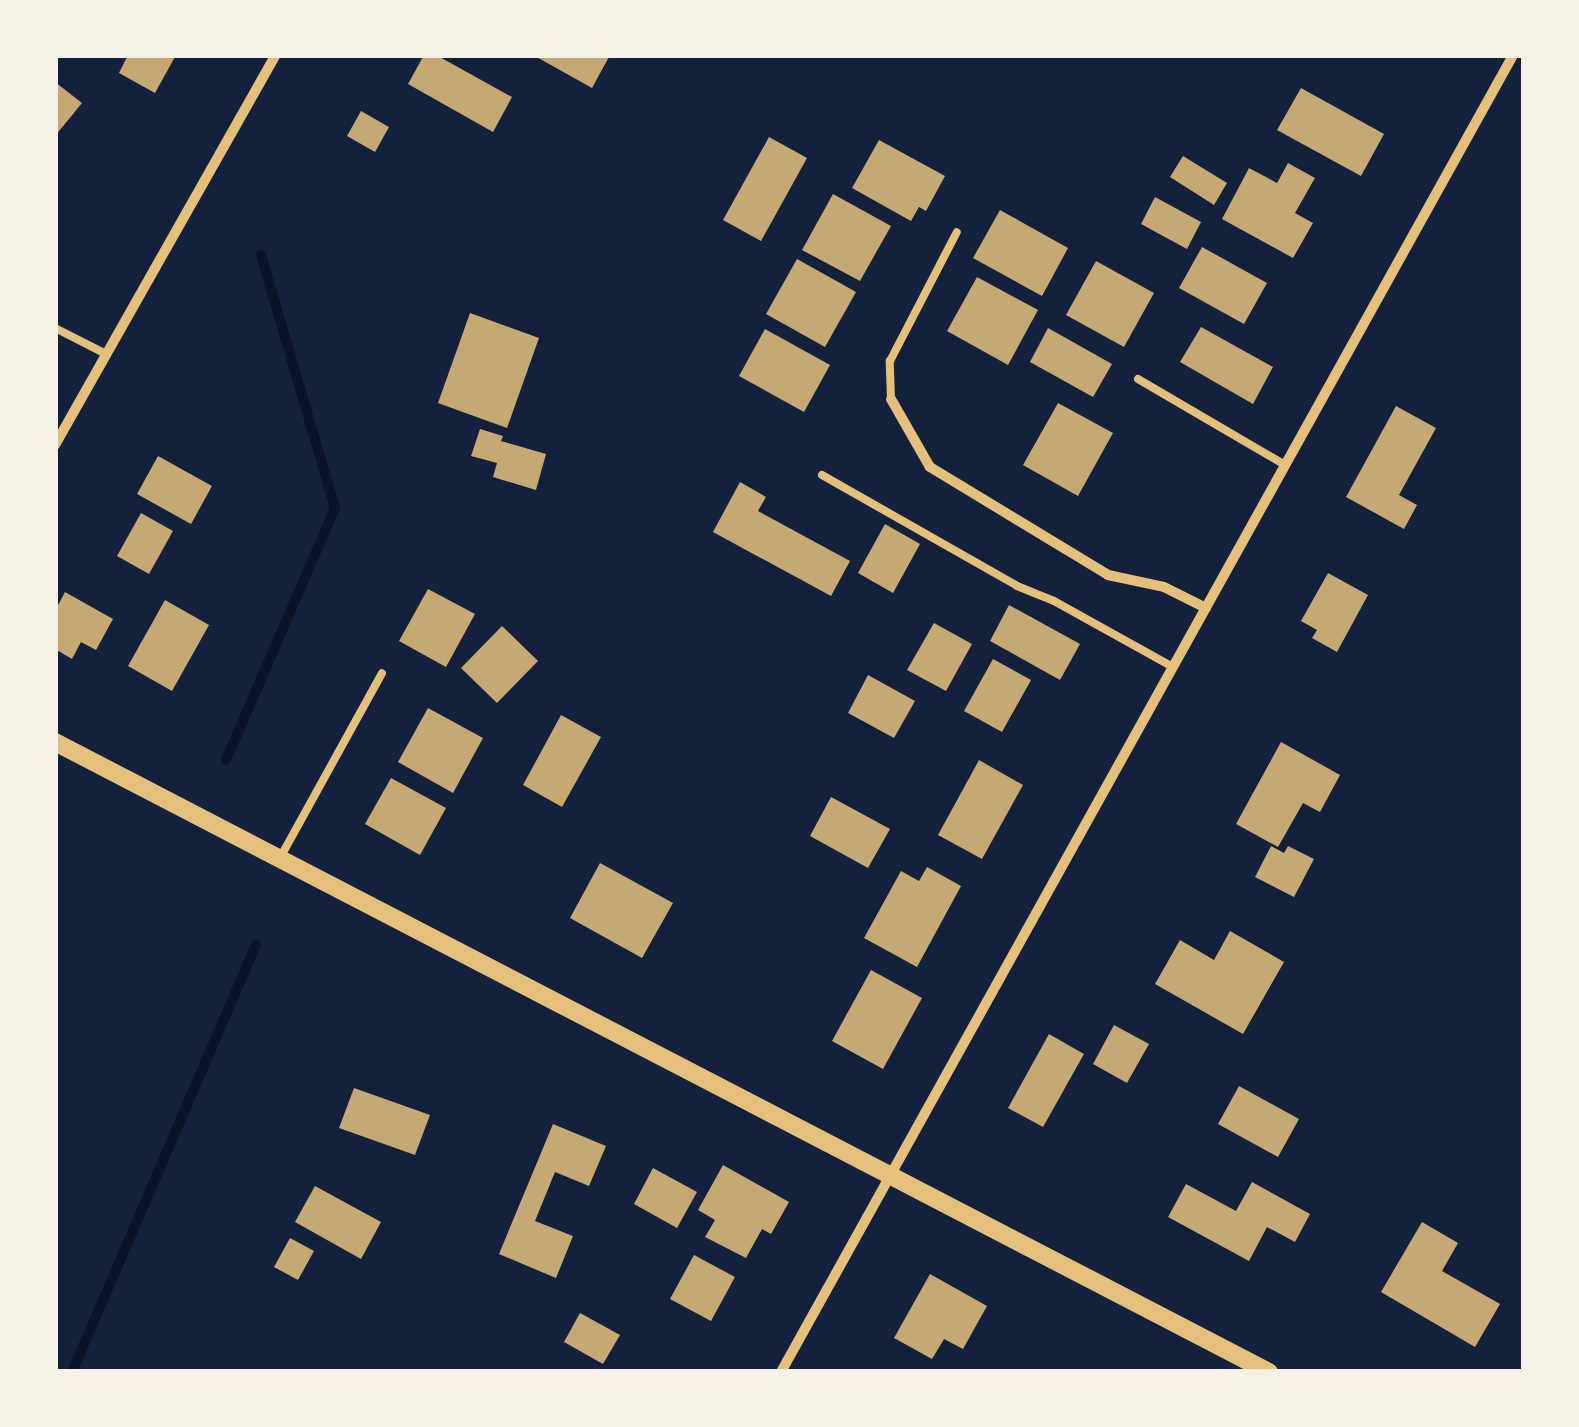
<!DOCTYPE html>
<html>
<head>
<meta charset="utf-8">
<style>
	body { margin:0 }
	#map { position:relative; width:1579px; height:1427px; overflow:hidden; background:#14213d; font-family:Barlow,sans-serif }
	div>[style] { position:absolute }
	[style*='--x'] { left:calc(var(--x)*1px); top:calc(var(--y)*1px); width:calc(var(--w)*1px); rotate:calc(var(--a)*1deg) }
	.stream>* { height:10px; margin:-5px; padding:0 5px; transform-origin:5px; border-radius:5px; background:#0b132b }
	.building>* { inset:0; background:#c6a872 }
	.service>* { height:8px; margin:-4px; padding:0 4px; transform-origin:4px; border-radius:4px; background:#e5c07b }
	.minor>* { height:10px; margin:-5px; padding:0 5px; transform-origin:5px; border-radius:5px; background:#e5c07b }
	.tertiary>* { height:18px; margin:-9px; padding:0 9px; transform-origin:9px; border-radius:9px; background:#e5c07b }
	span { translate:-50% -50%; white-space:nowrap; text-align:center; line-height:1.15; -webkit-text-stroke:9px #f6f1e7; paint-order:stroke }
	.frame { position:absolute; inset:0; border:58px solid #f6f1e7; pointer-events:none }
</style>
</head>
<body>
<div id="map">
	<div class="stream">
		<div style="--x:226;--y:760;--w:275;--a:-66.6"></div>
		<div style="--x:335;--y:508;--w:264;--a:-106.3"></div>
		<div style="--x:72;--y:1372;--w:465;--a:-66.7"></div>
	</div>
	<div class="building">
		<div style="clip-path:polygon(128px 55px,176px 55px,155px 93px,119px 73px)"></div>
		<div style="clip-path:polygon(424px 55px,436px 55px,512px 97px,493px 132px,408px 84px)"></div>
		<div style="clip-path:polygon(533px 55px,610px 55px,592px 88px)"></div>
		<div style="clip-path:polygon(55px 82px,82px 103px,55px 136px)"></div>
		<div style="clip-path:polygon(1301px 88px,1384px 134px,1361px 176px,1277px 130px)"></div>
		<div style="clip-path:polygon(361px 111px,389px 127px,375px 152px,347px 136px)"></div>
		<div style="clip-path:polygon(769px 137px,807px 158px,761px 241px,723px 220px)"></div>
		<div style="clip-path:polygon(879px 140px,945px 176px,926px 211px,919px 207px,911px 221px,852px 188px)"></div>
		<div style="clip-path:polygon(1183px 156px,1227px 183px,1214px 205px,1170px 177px)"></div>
		<div style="clip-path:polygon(1288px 163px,1315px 178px,1295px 213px,1313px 223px,1293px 258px,1222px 219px,1249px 168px,1277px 183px)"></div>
		<div style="clip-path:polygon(833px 194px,891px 226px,860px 281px,802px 250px)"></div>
		<div style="clip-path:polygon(1155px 197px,1201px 222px,1187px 249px,1141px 224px)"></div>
		<div style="clip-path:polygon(1000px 210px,1068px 248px,1042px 296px,973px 258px)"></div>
		<div style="clip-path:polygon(1202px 247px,1267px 283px,1244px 324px,1179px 288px)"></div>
		<div style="clip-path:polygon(797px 259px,856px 292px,825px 347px,766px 314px)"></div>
		<div style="clip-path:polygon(1096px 261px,1154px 293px,1124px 347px,1066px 315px)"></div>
		<div style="clip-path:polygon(977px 277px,1038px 310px,1008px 365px,947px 331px)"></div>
		<div style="clip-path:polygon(470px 313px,539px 338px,507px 428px,438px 403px)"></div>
		<div style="clip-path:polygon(1201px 327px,1273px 367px,1253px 404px,1180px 362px)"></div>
		<div style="clip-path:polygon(1048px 328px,1112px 364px,1093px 397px,1030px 362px)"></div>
		<div style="clip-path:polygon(765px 329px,830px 365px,804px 412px,739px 376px)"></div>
		<div style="clip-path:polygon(1058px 403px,1113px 433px,1078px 496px,1023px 465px)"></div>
		<div style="clip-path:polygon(1396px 406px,1436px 428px,1399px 495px,1417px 505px,1404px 529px,1346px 497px)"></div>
		<div style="clip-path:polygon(480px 429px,503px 436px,501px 441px,546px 454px,536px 490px,493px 477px,497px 463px,471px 456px)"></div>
		<div style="clip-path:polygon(158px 456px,212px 486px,191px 524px,137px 494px)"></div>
		<div style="clip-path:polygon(740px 482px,766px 497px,758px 511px,850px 561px,831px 596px,713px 532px)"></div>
		<div style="clip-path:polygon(141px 513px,173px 531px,149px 574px,117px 556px)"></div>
		<div style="clip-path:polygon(885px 524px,920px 544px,893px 593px,858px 573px)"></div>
		<div style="clip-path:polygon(1328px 573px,1368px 595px,1337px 652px,1312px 638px,1317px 630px,1301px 621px)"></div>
		<div style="clip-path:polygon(428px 589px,475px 614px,446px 667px,399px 641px)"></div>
		<div style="clip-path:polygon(65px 592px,113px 619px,96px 650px,81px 642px,72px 659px,55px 649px,55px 611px)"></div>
		<div style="clip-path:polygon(165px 600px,209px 625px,172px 691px,128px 666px)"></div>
		<div style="clip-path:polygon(1009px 605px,1080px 644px,1060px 680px,990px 641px)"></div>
		<div style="clip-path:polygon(934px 623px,972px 644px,946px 691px,907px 670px)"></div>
		<div style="clip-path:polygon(502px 626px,538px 661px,497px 703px,461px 668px)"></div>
		<div style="clip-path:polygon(993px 659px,1031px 680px,1002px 732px,964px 711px)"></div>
		<div style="clip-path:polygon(868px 675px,915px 701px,894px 738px,848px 713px)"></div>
		<div style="clip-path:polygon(428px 708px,483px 738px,453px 793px,398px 762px)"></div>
		<div style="clip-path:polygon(561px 715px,601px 737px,562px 807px,523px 785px)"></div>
		<div style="clip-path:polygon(1281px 742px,1340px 775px,1320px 812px,1303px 803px,1278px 847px,1236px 824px)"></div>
		<div style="clip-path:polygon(979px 760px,1023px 785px,982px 859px,938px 835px)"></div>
		<div style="clip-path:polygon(391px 778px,446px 808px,420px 855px,365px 824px)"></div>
		<div style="clip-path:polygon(831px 797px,890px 829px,868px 868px,810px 836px)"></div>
		<div style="clip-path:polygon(1271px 846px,1284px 853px,1288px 846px,1314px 859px,1294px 897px,1255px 877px)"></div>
		<div style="clip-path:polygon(600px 863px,673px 903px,642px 958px,570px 918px)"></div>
		<div style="clip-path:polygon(927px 867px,961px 886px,917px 967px,864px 938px,901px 871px,919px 881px)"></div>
		<div style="clip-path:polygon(1230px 931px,1284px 962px,1243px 1034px,1155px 984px,1180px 940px,1214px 960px)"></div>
		<div style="clip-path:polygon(871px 970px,922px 998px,883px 1069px,832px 1041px)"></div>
		<div style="clip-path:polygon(1114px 1025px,1149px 1044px,1127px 1083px,1093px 1064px)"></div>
		<div style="clip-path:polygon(1049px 1034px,1084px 1054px,1043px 1127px,1008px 1108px)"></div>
		<div style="clip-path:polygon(1239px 1086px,1299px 1119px,1278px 1157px,1218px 1124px)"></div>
		<div style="clip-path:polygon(354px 1088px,430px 1115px,415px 1155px,339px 1128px)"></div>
		<div style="clip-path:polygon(553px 1124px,606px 1146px,589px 1186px,555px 1172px,535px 1221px,573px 1236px,556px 1278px,499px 1254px)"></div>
		<div style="clip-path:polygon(723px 1165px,789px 1202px,771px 1234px,762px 1229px,746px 1258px,705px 1237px,715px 1220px,698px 1210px)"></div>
		<div style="clip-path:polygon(653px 1168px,697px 1192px,677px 1228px,634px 1204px)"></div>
		<div style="clip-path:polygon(1252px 1182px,1310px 1214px,1295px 1242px,1267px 1227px,1249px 1261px,1168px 1217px,1186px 1184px,1236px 1211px)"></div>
		<div style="clip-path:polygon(315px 1186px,381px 1222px,361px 1259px,295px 1222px)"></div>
		<div style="clip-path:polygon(1422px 1222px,1458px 1243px,1442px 1271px,1500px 1304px,1475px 1347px,1381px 1292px)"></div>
		<div style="clip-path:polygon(290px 1238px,314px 1251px,298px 1280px,274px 1267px)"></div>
		<div style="clip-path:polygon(694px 1255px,735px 1277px,711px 1321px,670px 1299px)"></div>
		<div style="clip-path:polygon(930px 1274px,987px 1306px,963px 1349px,944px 1339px,932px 1359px,894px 1338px)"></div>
		<div style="clip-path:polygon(580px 1313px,620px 1335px,603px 1364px,564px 1342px)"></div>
	</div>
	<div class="service">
		<div style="--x:55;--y:328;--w:57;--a:27"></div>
		<div style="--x:1138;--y:379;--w:170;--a:30.3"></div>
		<div style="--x:891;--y:399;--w:38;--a:-92"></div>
		<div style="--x:890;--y:361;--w:145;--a:-62.6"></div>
		<div style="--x:822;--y:475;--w:224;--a:29.6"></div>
		<div style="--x:1017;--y:586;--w:40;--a:22"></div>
		<div style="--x:1054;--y:601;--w:136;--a:29"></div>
		<div style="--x:280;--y:858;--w:211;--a:-61.1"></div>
	</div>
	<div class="minor">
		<div style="--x:891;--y:399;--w:78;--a:60.2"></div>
		<div style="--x:930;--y:467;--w:208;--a:31.2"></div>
		<div style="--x:1108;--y:575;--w:57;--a:12.1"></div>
		<div style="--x:1164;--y:587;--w:47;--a:26.6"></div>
		<div style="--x:55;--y:445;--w:448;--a:-60.5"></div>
		<div style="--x:781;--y:1372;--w:1507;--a:-60.93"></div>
	</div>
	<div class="tertiary">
		<div style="--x:55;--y:742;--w:1368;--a:27.43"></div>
	</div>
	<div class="frame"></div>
</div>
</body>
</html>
